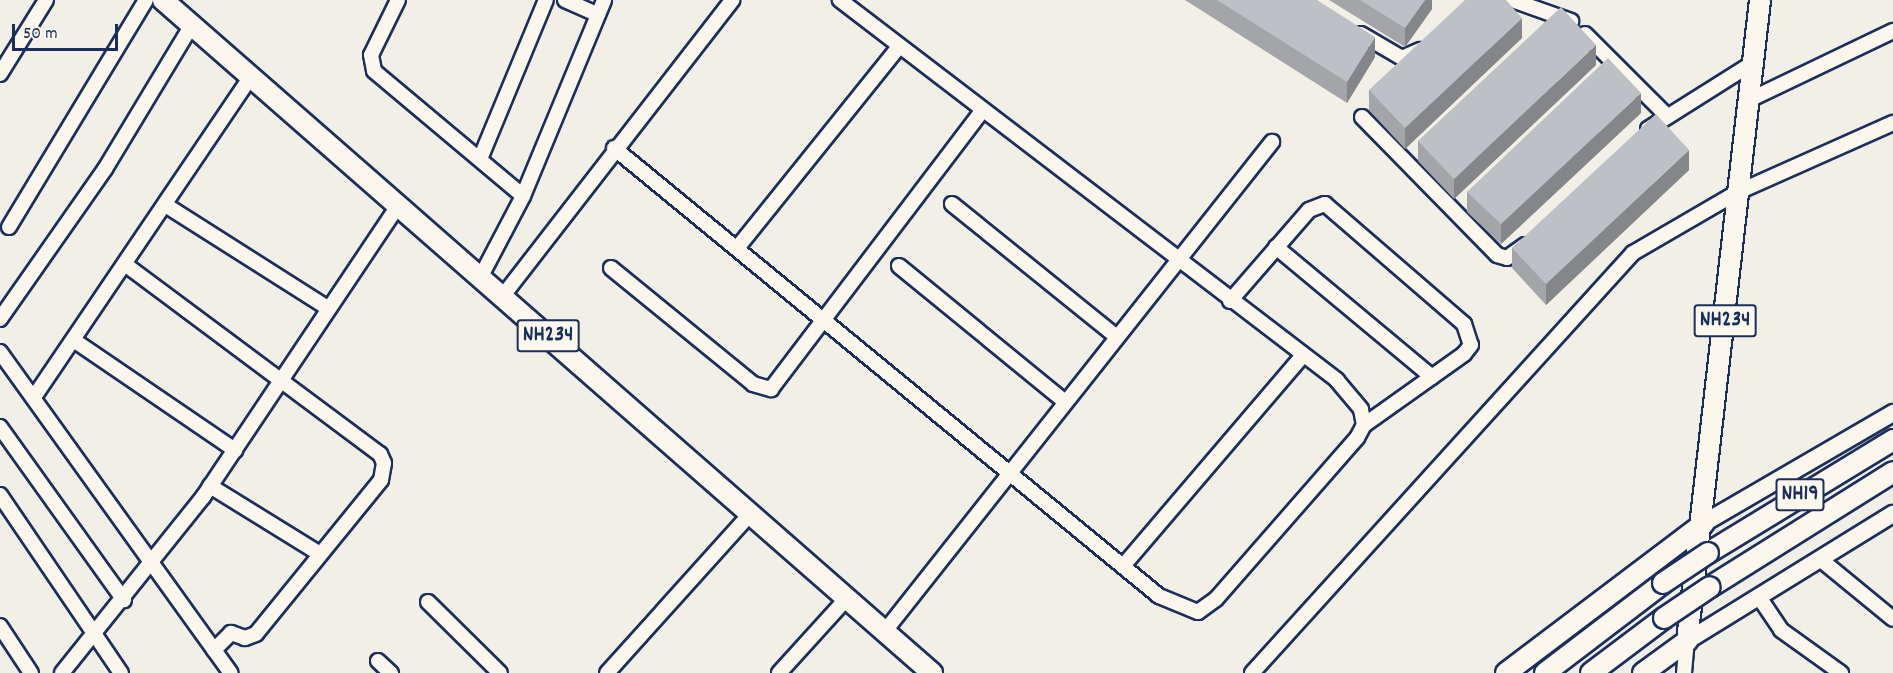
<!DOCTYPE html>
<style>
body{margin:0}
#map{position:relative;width:1893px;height:673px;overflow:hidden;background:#f2efe6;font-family:Dekko,sans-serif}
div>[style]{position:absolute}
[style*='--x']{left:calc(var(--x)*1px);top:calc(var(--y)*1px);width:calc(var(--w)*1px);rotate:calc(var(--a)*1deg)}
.roads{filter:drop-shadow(2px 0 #1b2f5e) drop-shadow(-2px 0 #1b2f5e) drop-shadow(0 2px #1b2f5e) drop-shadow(0 -2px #1b2f5e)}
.minor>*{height:14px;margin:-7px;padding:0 7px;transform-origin:7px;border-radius:7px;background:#fbf7ec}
.major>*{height:16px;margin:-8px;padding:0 8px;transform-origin:8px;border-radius:8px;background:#fbf7ec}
.highway>*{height:20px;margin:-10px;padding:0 10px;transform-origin:10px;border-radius:10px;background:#fbf7ec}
.bridges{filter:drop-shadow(2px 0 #1b2f5e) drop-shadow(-2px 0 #1b2f5e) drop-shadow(0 2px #1b2f5e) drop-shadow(0 -2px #1b2f5e)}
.highway-bridge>*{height:20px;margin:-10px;padding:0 10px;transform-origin:10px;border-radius:10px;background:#fbf7ec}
.wall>*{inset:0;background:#a3a5a9}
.shaded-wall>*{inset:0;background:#848689}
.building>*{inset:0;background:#bdc0c4}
span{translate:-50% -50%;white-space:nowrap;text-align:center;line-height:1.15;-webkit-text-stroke:6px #fbf7ec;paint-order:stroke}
.shield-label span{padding:2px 4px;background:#fbf7ec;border:2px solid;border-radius:4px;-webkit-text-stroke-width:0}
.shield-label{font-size:22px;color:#1b2f5e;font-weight:700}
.scale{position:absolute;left:12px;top:24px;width:106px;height:27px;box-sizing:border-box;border:3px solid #1b2f5e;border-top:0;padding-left:8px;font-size:18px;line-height:21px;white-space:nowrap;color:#1b2f5e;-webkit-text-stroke:4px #fbf7ec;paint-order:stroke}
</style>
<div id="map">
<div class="roads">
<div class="minor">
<div style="--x:398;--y:0;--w:61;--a:116.1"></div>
<div style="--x:371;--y:55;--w:16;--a:79"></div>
<div style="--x:374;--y:71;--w:194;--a:40"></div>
<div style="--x:565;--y:0;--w:36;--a:24"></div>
<div style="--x:1512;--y:0;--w:63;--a:19.6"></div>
<div style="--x:1361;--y:34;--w:48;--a:30.3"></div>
<div style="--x:1402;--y:58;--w:20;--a:-24"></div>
<div style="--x:1585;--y:34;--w:115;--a:45"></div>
<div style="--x:0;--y:74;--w:87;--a:-58.1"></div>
<div style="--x:1749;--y:100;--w:160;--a:-25.6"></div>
<div style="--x:1362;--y:117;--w:193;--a:45.6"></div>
<div style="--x:1497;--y:255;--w:10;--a:17"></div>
<div style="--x:1507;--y:258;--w:22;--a:-36"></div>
<div style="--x:1648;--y:129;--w:124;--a:-32.2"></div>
<div style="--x:614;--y:148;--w:705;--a:39.42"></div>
<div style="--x:1159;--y:596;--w:42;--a:22.3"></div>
<div style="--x:1198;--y:612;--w:22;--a:-36"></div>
<div style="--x:1216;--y:599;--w:214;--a:-48.8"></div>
<div style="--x:1357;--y:438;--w:15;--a:-62"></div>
<div style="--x:1364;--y:425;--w:16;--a:-101"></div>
<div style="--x:1361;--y:409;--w:38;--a:-130"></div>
<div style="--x:1337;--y:380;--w:626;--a:-142.6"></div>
<div style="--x:480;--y:159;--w:172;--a:-67.5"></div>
<div style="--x:952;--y:204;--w:212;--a:38.9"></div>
<div style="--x:167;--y:206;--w:191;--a:32.4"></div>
<div style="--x:9;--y:227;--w:265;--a:-58.9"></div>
<div style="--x:738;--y:247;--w:257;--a:-51.2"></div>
<div style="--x:1276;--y:247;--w:203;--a:39.8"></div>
<div style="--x:126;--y:265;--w:317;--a:36.7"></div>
<div style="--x:380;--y:454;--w:10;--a:66"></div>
<div style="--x:384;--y:463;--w:17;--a:100"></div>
<div style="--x:381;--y:480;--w:198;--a:129.1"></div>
<div style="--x:256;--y:634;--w:12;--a:160"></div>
<div style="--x:245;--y:638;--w:15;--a:-160"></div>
<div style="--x:231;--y:633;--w:24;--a:135"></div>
<div style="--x:899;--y:266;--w:213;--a:39.3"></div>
<div style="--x:611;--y:268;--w:183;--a:39.2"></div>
<div style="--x:753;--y:384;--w:19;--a:16"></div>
<div style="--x:771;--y:389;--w:348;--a:-52.8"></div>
<div style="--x:480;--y:278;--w:93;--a:-62.3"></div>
<div style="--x:523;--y:196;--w:212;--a:-67.5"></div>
<div style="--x:502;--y:297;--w:376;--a:-52.2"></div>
<div style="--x:1230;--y:301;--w:121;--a:-49"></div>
<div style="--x:1309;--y:210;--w:17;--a:-21"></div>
<div style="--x:1325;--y:204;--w:184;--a:40.8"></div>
<div style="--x:1464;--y:324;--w:22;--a:72"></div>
<div style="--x:1471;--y:345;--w:11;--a:128"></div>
<div style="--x:1464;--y:354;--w:123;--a:144.6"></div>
<div style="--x:0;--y:319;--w:183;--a:-55"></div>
<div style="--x:105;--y:169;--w:168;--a:-58.9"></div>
<div style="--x:75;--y:341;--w:194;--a:34.3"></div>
<div style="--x:0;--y:352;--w:395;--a:54.3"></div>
<div style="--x:34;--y:397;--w:387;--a:-55.9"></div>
<div style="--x:0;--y:427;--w:213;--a:54.4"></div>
<div style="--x:210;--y:486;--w:129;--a:31.7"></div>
<div style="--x:0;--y:495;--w:215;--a:55.8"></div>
<div style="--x:1820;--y:559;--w:94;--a:39.4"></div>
<div style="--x:1123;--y:566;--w:277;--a:-49.5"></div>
<div style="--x:1759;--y:597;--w:40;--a:56"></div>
<div style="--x:1781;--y:630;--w:74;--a:35.6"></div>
<div style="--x:428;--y:602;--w:101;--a:44.6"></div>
<div style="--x:0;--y:626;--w:56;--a:56.6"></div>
<div style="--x:885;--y:631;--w:624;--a:-51.64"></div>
<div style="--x:378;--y:661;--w:18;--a:43"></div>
<div style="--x:62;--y:673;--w:226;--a:-51.3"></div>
<div style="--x:203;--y:497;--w:350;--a:-56.2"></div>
<div style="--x:607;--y:673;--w:215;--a:-48"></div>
<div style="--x:779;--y:673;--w:101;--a:-47.8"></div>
<div style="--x:1252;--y:673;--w:567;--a:-47.79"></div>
<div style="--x:1633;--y:253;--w:121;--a:-30.2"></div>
<div style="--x:1738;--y:192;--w:170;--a:-24"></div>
<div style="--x:1684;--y:673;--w:32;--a:-85"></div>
</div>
<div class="major">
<div style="--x:1704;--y:523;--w:219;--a:-30.2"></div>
<div style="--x:1687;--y:641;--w:242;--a:-31.7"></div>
</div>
<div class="highway">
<div style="--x:163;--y:0;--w:1022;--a:41.19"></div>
<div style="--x:1708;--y:553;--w:217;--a:-31.4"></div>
<div style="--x:1710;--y:587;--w:216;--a:-32.1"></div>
<div style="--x:1506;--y:673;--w:248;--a:-37.1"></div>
<div style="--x:1545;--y:673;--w:148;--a:-37.3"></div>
<div style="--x:1591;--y:673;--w:91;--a:-37"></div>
<div style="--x:1643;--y:673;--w:54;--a:-36"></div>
<div style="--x:1687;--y:641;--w:645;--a:-83.5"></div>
</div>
</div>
<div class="bridges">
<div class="highway-bridge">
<div style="--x:1663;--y:583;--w:54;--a:-33.7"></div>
<div style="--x:1664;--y:618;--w:55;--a:-34"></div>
</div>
</div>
<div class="wall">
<div style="clip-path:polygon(1185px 0,1317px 0,1375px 57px,1347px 103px)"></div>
<div style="clip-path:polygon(1329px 0,1432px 0,1432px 9px,1405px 47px)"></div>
<div style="clip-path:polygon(1522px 38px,1405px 149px,1369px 110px,1369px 90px)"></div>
<div style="clip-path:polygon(1596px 65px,1454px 199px,1418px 161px,1418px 141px)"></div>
<div style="clip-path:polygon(1641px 113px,1501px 244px,1467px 212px,1467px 192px)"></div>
<div style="clip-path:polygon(1689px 170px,1546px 305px,1512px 268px,1512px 248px)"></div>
</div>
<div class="shaded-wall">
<div style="clip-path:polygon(1425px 0,1432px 0,1432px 9px,1405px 47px,1405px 28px)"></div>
<div style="clip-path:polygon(1522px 18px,1522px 38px,1405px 149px,1405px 128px)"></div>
<div style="clip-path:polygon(1375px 37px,1375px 57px,1347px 103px,1347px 82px)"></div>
<div style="clip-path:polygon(1596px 45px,1596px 65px,1454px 199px,1454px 179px)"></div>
<div style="clip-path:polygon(1641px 93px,1641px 113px,1501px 244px,1501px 224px)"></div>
<div style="clip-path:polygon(1689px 150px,1689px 170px,1546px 305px,1546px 284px)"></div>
</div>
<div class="building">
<div style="clip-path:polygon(1217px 0,1317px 0,1375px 37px,1347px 82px)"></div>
<div style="clip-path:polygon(1360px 0,1425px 0,1405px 28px)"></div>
<div style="clip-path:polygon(1465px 0,1506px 0,1522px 18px,1405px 128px,1369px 90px)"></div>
<div style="clip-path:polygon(1561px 7px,1596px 45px,1454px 179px,1418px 141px)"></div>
<div style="clip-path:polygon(1608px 58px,1641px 93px,1501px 224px,1467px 192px)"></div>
<div style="clip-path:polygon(1656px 114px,1689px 150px,1546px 284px,1512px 248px)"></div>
</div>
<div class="shield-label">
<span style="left:1725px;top:321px">NH234</span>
<span style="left:548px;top:336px">NH234</span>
<span style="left:1800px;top:495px">NH19</span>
</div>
<div class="scale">50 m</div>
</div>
